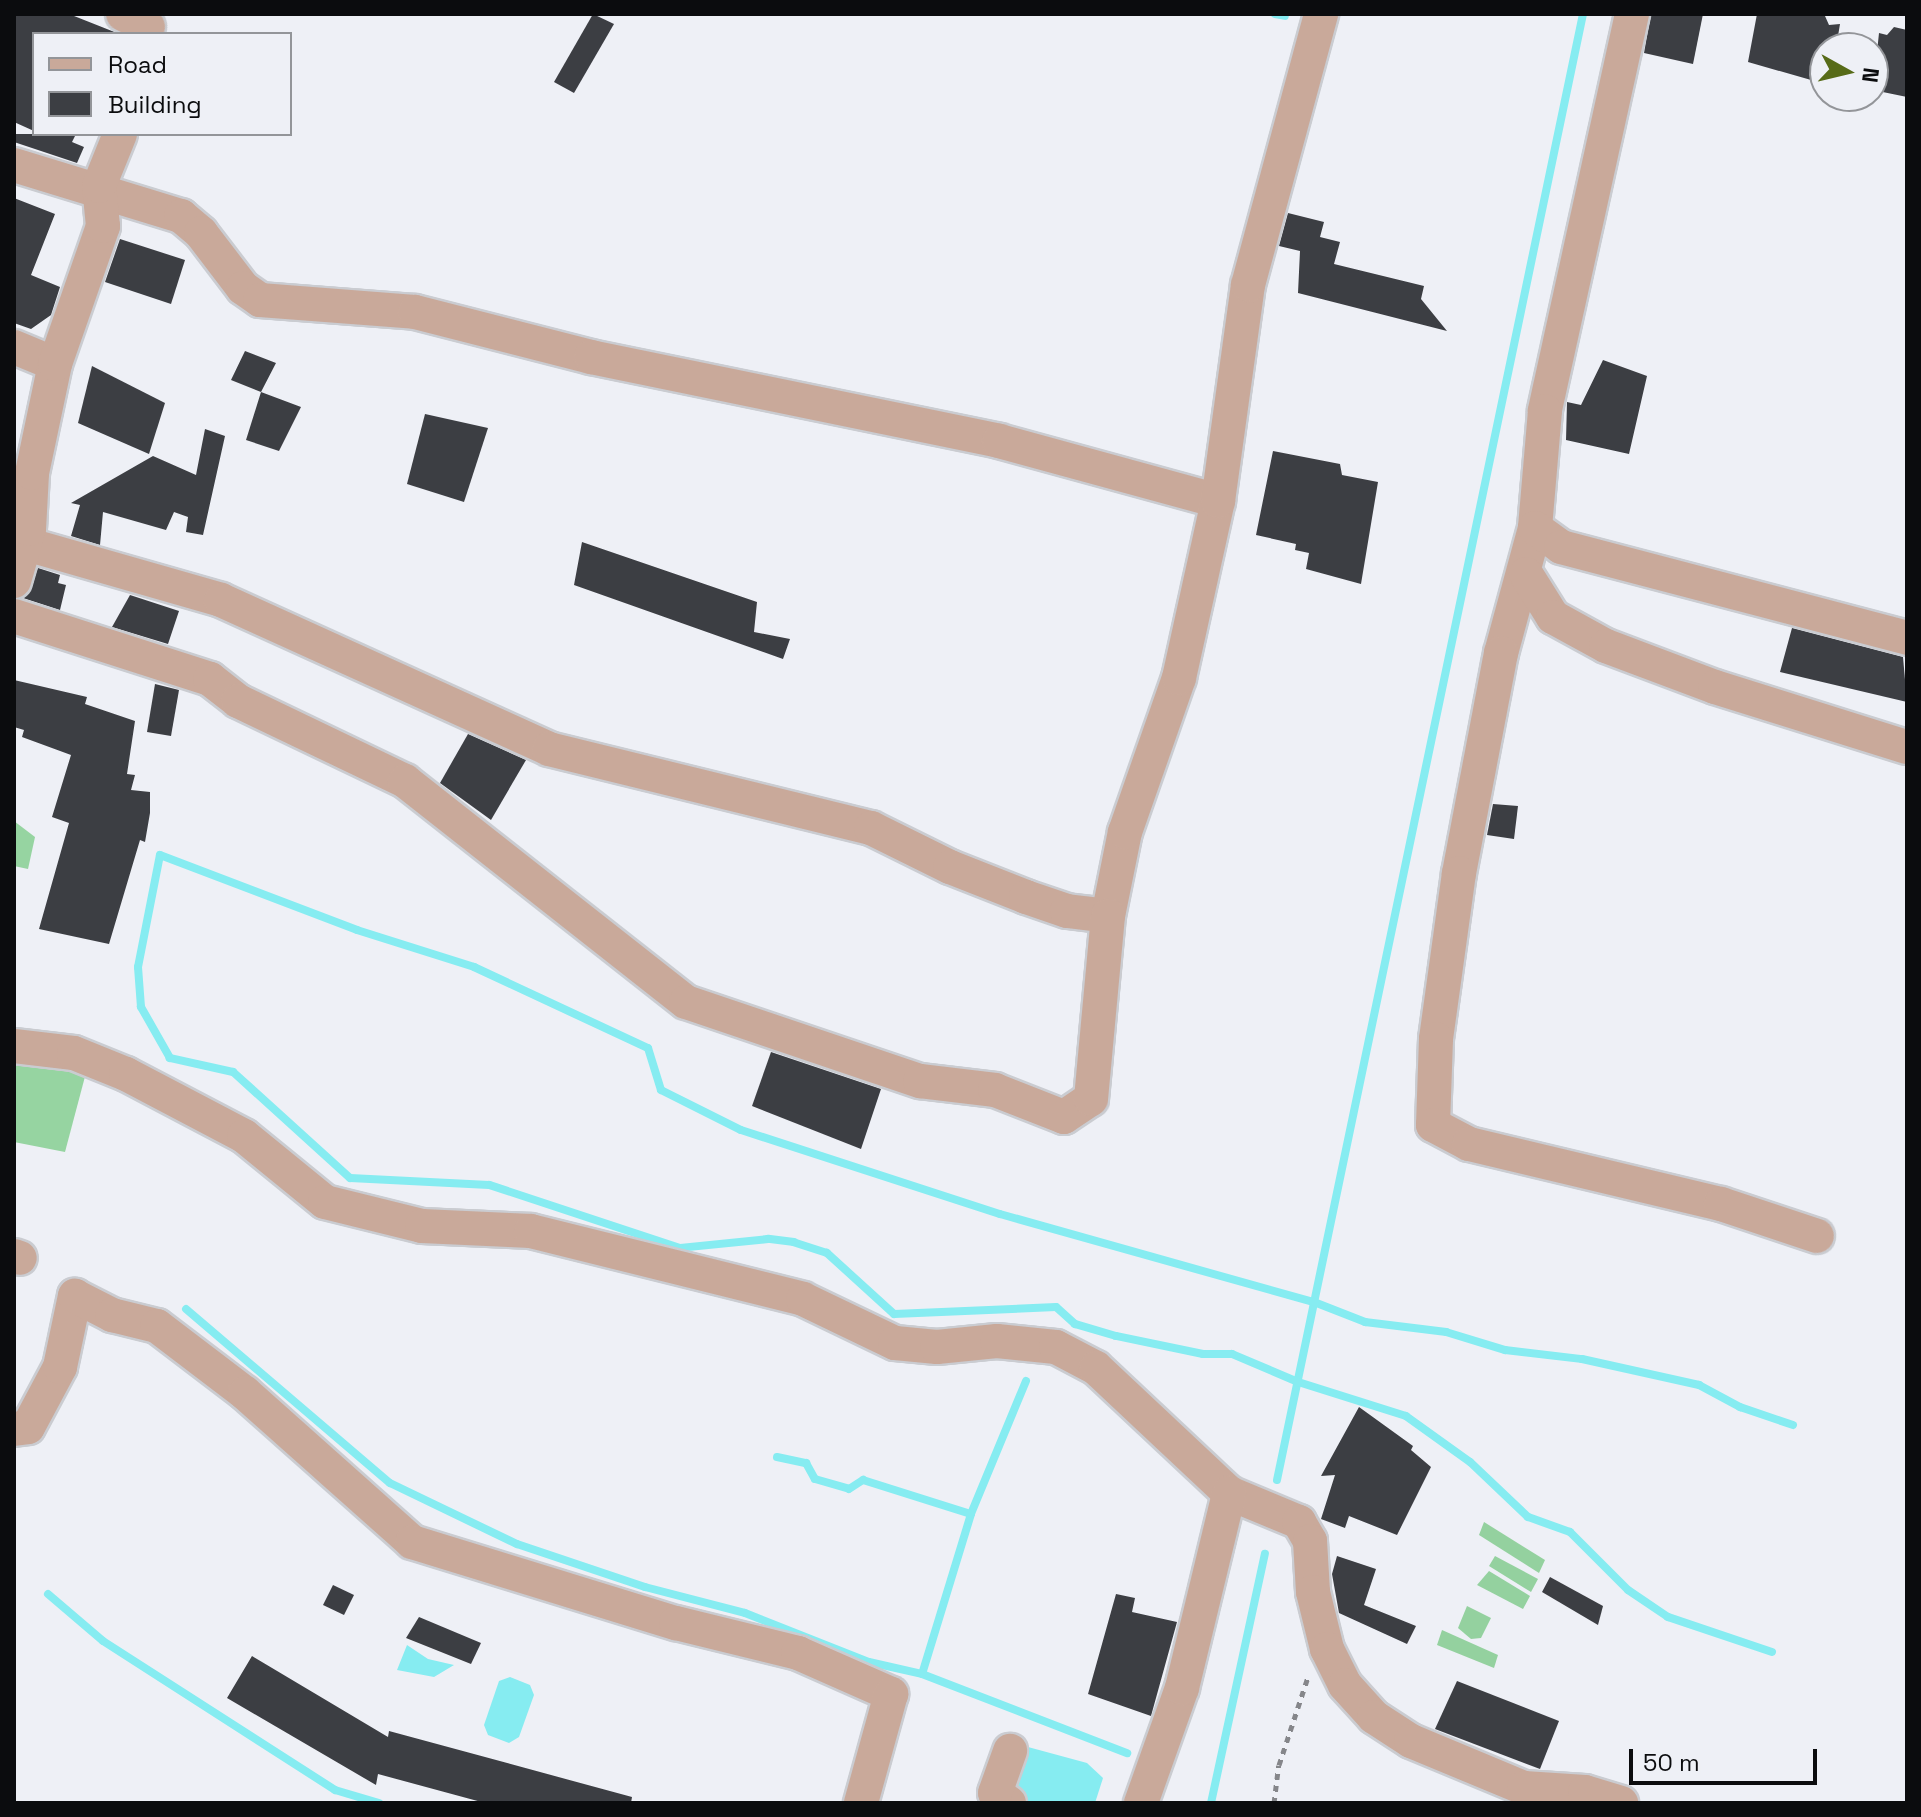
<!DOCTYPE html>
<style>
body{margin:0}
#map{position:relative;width:1921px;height:1817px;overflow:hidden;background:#eef0f6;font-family:"Space Grotesk",sans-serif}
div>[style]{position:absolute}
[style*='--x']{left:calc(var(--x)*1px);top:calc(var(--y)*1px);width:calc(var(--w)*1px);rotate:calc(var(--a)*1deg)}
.green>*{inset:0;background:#94d19f}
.forest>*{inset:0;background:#96d4a1}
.water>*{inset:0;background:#86ecf1}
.stream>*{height:8px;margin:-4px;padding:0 4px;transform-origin:4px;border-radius:4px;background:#86ecf1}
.building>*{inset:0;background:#3c3e43}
.path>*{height:5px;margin-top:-2.5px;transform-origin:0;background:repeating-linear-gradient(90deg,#85868a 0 6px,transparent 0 12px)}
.roads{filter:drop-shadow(2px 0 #caccd1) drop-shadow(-2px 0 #caccd1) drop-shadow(0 2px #caccd1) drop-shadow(0 -2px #caccd1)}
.minor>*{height:34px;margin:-17px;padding:0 17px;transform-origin:17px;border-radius:17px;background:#c9a99a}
span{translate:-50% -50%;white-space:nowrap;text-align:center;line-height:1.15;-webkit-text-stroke:8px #eef0f6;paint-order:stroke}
.frame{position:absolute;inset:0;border:16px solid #0b0c0e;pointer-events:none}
.legend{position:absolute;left:32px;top:32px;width:260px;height:104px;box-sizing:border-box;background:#eef0f6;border:2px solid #939599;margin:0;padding:10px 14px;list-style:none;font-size:24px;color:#0b0c0e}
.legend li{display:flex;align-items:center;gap:16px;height:40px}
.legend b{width:40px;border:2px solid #939599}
.north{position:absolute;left:1809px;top:32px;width:80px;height:80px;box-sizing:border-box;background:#eef0f6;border:2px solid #939599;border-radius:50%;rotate:98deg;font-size:22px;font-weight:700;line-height:32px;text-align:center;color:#0b0c0e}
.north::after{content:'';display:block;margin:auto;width:28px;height:36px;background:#576b18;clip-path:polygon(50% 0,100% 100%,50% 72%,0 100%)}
.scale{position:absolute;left:1629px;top:1749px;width:188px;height:36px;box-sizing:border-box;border:4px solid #0b0c0e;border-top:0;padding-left:10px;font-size:24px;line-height:28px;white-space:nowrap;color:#0b0c0e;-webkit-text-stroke:6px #eef0f6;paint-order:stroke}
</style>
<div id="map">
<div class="green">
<div style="clip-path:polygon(1484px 1522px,1545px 1560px,1539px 1573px,1479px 1535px)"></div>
<div style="clip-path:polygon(1495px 1556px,1538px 1579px,1531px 1592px,1489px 1566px)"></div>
<div style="clip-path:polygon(1489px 1571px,1530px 1596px,1523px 1609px,1477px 1585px)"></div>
<div style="clip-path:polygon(1467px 1606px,1491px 1618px,1481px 1638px,1471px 1639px,1458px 1628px)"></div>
<div style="clip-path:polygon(1442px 1630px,1498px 1655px,1494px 1668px,1437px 1645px)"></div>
</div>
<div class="forest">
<div style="clip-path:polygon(14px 821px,35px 837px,28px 869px,14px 866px)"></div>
<div style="clip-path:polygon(14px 1056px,87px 1069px,65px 1152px,14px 1142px)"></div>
</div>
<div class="water">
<div style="clip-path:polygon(407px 1645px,428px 1659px,454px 1665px,434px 1677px,397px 1670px)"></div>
<div style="clip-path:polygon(510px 1677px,530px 1685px,534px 1695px,519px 1737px,509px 1743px,488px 1735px,484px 1725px,499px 1681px)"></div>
<div style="clip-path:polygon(1028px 1747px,1087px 1763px,1103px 1778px,1095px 1803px,1018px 1803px,1007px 1785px)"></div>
</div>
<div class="stream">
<div style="--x:1275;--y:14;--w:10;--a:11"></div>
<div style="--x:186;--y:1309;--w:268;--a:40.5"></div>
<div style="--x:390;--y:1483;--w:141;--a:25.7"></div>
<div style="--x:517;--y:1544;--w:135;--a:18.6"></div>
<div style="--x:645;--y:1587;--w:103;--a:14.6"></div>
<div style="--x:745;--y:1613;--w:133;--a:21.6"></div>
<div style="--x:869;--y:1662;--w:54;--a:12.8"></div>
<div style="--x:1026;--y:1381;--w:144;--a:112.5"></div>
<div style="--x:971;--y:1514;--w:167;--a:107"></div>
<div style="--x:922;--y:1674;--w:220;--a:21.1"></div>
<div style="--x:777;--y:1457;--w:30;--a:12"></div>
<div style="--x:806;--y:1463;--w:18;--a:61"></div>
<div style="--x:815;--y:1479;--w:35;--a:16"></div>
<div style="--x:849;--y:1489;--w:17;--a:-33"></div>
<div style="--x:863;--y:1480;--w:113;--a:17.5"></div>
<div style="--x:1277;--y:1480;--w:1498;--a:-78.21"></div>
<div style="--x:48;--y:1594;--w:72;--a:40.5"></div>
<div style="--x:103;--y:1641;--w:276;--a:32.7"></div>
<div style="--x:335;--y:1790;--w:46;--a:16.5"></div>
<div style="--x:1772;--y:1652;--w:110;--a:-161.4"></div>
<div style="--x:1668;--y:1617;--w:48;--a:-146"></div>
<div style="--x:1628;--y:1590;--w:82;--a:-135"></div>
<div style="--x:1570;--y:1532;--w:45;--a:-160.3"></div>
<div style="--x:1528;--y:1517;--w:80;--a:-136.5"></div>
<div style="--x:1470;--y:1462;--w:79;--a:-144.3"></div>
<div style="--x:1406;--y:1416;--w:113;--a:-162.5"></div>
<div style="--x:1298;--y:1382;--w:72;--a:-157"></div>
<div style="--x:1232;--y:1354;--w:29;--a:180"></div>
<div style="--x:1203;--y:1354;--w:89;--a:-168.3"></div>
<div style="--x:1116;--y:1336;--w:43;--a:-163.7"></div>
<div style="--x:1075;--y:1324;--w:25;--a:-138"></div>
<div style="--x:1056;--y:1307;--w:162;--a:177.5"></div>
<div style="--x:894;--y:1314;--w:91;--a:-137.7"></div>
<div style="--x:827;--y:1253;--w:35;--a:-162"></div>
<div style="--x:794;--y:1242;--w:26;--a:-173"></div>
<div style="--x:768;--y:1239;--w:88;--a:174.2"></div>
<div style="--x:680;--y:1248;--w:201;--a:-161.7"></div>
<div style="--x:489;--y:1185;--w:139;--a:-177.1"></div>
<div style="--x:350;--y:1178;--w:158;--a:-137.8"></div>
<div style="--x:233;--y:1072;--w:65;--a:-167.5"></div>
<div style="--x:170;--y:1058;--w:59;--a:-119.6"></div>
<div style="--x:141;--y:1007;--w:40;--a:-94.3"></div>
<div style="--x:138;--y:967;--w:114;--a:-78.9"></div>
<div style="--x:160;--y:855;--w:211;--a:20.8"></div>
<div style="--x:357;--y:930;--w:123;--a:17.5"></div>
<div style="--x:474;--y:967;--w:192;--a:25"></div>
<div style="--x:648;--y:1048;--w:44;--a:72.8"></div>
<div style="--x:661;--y:1090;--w:89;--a:26.6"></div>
<div style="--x:741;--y:1130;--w:272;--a:18"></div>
<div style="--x:1000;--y:1214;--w:326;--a:15.7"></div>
<div style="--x:1314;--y:1302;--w:55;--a:21.4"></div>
<div style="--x:1365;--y:1322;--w:82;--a:7"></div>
<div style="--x:1446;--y:1332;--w:62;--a:17"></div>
<div style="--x:1505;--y:1350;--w:78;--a:6.7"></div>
<div style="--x:1582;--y:1359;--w:120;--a:12.5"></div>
<div style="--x:1699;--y:1385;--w:47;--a:28.2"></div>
<div style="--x:1740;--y:1407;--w:56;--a:18.8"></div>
<div style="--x:1211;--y:1803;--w:255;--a:-77.8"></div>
</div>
<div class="building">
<div style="clip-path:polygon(14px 14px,69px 14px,117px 33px,34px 34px,34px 131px,14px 122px)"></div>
<div style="clip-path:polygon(593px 14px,614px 24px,574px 93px,554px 82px)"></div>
<div style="clip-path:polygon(1651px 14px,1703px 14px,1693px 64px,1644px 53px)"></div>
<div style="clip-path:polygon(1757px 14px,1814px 14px,1825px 16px,1829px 25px,1840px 24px,1836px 48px,1825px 48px,1825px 84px,1748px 62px)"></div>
<div style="clip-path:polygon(1894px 27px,1907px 30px,1907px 97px,1873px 90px,1879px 33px,1887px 35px)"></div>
<div style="clip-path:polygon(14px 134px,76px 134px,72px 142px,84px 147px,77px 163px,14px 142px)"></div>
<div style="clip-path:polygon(14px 198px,55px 214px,31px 275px,60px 287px,51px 315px,31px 329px,14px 323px)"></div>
<div style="clip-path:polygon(1288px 213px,1324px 222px,1320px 237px,1340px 242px,1334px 264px,1424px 286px,1421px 299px,1447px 331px,1298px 293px,1300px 251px,1279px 246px)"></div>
<div style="clip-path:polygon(120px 239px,185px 260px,171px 304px,105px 282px)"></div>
<div style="clip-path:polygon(245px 351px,276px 363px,261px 392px,301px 407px,279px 451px,246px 440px,261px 392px,231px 380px)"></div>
<div style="clip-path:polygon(1603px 360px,1647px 376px,1629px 454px,1566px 440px,1567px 402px,1581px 405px)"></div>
<div style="clip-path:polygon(92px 366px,165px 403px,149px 454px,78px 423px)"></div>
<div style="clip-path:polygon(425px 414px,488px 428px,464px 502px,407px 484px)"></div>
<div style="clip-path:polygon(205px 429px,225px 436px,203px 535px,186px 532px,188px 517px,174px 512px,166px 530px,103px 512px,100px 545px,71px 536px,80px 505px,71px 503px,153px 456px,196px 475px)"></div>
<div style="clip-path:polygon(1273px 451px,1340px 464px,1342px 475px,1378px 482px,1361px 584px,1306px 569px,1309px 553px,1295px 550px,1296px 544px,1256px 535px)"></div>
<div style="clip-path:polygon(582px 542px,757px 602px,754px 632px,790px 639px,783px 659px,574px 585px)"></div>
<div style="clip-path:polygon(38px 568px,60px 575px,58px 583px,66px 585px,60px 610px,23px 598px)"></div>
<div style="clip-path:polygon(130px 595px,179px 611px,168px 644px,112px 627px)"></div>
<div style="clip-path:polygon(1792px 628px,1903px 657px,1907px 702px,1780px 672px)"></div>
<div style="clip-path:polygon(14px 680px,87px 697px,85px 704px,135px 721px,127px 774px,135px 775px,131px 790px,150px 792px,150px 813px,145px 842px,140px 840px,109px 944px,39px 929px,69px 823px,52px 817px,71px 755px,22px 737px,24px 730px,14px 727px)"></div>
<div style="clip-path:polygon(155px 684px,179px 690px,171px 736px,147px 732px)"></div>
<div style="clip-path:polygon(468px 734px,526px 760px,491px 820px,440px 783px)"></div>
<div style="clip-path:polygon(1493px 804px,1518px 806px,1514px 839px,1487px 835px)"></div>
<div style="clip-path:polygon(771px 1052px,881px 1089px,861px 1149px,752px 1106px)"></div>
<div style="clip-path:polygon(1359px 1407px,1413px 1446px,1411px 1450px,1431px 1467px,1397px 1535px,1349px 1516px,1345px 1528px,1321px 1519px,1335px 1475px,1321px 1476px)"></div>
<div style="clip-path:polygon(1337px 1556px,1376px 1569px,1364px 1605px,1416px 1626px,1407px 1644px,1339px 1613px,1332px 1574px)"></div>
<div style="clip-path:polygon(1550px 1577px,1603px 1606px,1598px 1625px,1542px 1592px)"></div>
<div style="clip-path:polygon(333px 1585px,354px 1595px,344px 1615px,323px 1605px)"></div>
<div style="clip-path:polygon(1116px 1594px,1135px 1598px,1132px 1612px,1177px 1622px,1151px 1716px,1088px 1694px)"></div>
<div style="clip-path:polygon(419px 1617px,481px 1643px,471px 1664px,406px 1638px)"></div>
<div style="clip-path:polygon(252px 1656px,388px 1737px,389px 1731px,632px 1797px,631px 1803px,485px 1803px,378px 1774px,376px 1785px,227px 1698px)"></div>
<div style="clip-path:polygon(1457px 1681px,1559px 1721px,1540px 1769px,1435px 1729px)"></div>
</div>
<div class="path">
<div style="--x:1274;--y:1803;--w:38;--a:-83"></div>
<div style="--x:1279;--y:1765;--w:93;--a:-71.8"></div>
</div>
<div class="roads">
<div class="minor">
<div style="--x:123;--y:14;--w:28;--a:27"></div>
<div style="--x:1632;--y:14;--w:406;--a:102.4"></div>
<div style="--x:1545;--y:411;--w:117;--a:94.9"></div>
<div style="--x:1535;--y:528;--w:130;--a:105.2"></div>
<div style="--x:1501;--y:653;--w:224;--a:100.8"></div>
<div style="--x:1459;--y:873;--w:168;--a:97.9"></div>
<div style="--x:1436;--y:1039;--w:86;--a:92"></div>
<div style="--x:1433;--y:1125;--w:41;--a:27.8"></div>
<div style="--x:1469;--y:1144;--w:259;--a:13.4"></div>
<div style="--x:1721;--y:1204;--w:101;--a:18.4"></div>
<div style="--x:14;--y:165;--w:175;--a:17"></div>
<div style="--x:181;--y:216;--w:26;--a:40"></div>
<div style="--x:201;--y:233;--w:69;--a:52.6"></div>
<div style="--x:243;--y:288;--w:21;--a:35"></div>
<div style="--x:260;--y:300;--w:155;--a:4.4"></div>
<div style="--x:415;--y:312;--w:182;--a:14.3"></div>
<div style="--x:591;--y:357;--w:417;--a:11.6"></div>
<div style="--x:999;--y:441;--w:227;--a:15.3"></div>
<div style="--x:14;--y:347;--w:44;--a:22.5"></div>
<div style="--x:1535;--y:528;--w:32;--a:36"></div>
<div style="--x:1561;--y:547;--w:358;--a:14.7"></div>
<div style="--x:26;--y:544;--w:203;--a:16"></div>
<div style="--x:221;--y:600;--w:360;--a:24.4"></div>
<div style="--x:549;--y:749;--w:332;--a:13.8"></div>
<div style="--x:871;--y:828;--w:88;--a:26.3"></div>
<div style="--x:950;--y:867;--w:82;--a:21.5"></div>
<div style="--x:1026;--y:897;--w:43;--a:18.9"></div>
<div style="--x:1067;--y:911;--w:41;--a:7"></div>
<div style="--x:1108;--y:916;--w:86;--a:-78.6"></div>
<div style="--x:1125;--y:832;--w:163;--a:-70.7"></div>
<div style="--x:1179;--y:678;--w:181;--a:-77.6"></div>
<div style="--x:1218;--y:501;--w:218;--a:-82.1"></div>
<div style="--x:1248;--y:285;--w:281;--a:-74.9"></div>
<div style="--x:1526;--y:574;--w:51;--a:57.9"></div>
<div style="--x:1553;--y:617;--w:60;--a:28.7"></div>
<div style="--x:1606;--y:646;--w:116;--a:20.6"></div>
<div style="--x:1715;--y:687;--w:201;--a:17.4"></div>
<div style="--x:14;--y:581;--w:54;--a:-73.9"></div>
<div style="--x:29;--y:529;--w:56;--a:-86.9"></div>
<div style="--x:32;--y:473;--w:111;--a:-78.1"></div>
<div style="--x:55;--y:364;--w:146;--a:-70.8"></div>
<div style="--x:103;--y:226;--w:40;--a:-95.7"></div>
<div style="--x:99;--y:186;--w:56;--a:-68"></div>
<div style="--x:14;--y:616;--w:206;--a:17.8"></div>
<div style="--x:210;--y:679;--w:36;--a:38"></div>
<div style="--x:238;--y:701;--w:185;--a:25.6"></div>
<div style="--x:405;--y:781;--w:357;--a:38.2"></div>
<div style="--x:686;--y:1002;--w:247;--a:18.7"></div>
<div style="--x:920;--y:1081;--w:76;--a:6.8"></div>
<div style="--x:995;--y:1090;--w:74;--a:21.4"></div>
<div style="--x:1064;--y:1117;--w:32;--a:-34"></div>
<div style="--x:1091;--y:1099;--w:184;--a:-84.7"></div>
<div style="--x:14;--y:1046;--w:60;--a:6.7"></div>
<div style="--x:74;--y:1053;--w:56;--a:22"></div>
<div style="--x:126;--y:1074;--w:133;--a:27.7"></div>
<div style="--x:244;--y:1136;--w:104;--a:39.2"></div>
<div style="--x:325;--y:1202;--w:100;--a:13.9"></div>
<div style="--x:422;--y:1226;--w:109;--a:2.6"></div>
<div style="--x:531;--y:1231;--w:280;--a:14"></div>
<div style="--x:803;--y:1299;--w:102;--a:25.6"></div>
<div style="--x:895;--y:1343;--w:42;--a:5.4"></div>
<div style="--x:937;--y:1347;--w:60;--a:-5.7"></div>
<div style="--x:997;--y:1341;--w:59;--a:5.8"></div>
<div style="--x:1056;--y:1347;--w:45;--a:27.7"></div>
<div style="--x:1096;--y:1368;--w:183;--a:43.2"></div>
<div style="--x:1229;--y:1493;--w:76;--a:22.5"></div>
<div style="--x:1299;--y:1522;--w:22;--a:60"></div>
<div style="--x:1310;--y:1541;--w:51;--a:86.6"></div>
<div style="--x:1313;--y:1592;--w:59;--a:76.2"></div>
<div style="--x:1327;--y:1649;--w:40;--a:63.4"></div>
<div style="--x:1345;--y:1685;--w:43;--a:47.8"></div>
<div style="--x:1374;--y:1717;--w:44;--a:33"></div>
<div style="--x:1411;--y:1741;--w:122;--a:22.6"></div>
<div style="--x:1524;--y:1788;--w:61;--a:3.8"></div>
<div style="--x:1585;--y:1792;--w:38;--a:17"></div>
<div style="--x:14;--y:1256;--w:6;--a:18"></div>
<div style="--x:14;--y:1429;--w:14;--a:-8"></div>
<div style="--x:28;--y:1427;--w:68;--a:-61.9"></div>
<div style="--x:60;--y:1367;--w:73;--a:-78.1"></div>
<div style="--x:75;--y:1296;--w:42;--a:27.2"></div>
<div style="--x:112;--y:1315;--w:46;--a:13.7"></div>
<div style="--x:157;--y:1326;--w:111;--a:37.3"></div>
<div style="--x:245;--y:1393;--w:224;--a:41.7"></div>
<div style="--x:412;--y:1542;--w:276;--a:17.1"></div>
<div style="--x:676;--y:1623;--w:126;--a:13.8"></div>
<div style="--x:798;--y:1653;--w:102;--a:23.8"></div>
<div style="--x:891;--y:1694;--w:113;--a:105.4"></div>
<div style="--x:1009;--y:1803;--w:17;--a:-144"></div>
<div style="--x:995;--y:1793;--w:45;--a:-70.3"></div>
<div style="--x:1141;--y:1803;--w:122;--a:-70.4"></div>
<div style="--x:1182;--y:1688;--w:201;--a:-76.4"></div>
</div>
</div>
<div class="frame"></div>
<ul class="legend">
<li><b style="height:10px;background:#c9a99a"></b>Road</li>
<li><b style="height:22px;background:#3c3e43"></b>Building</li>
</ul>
<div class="north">N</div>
<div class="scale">50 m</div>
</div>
